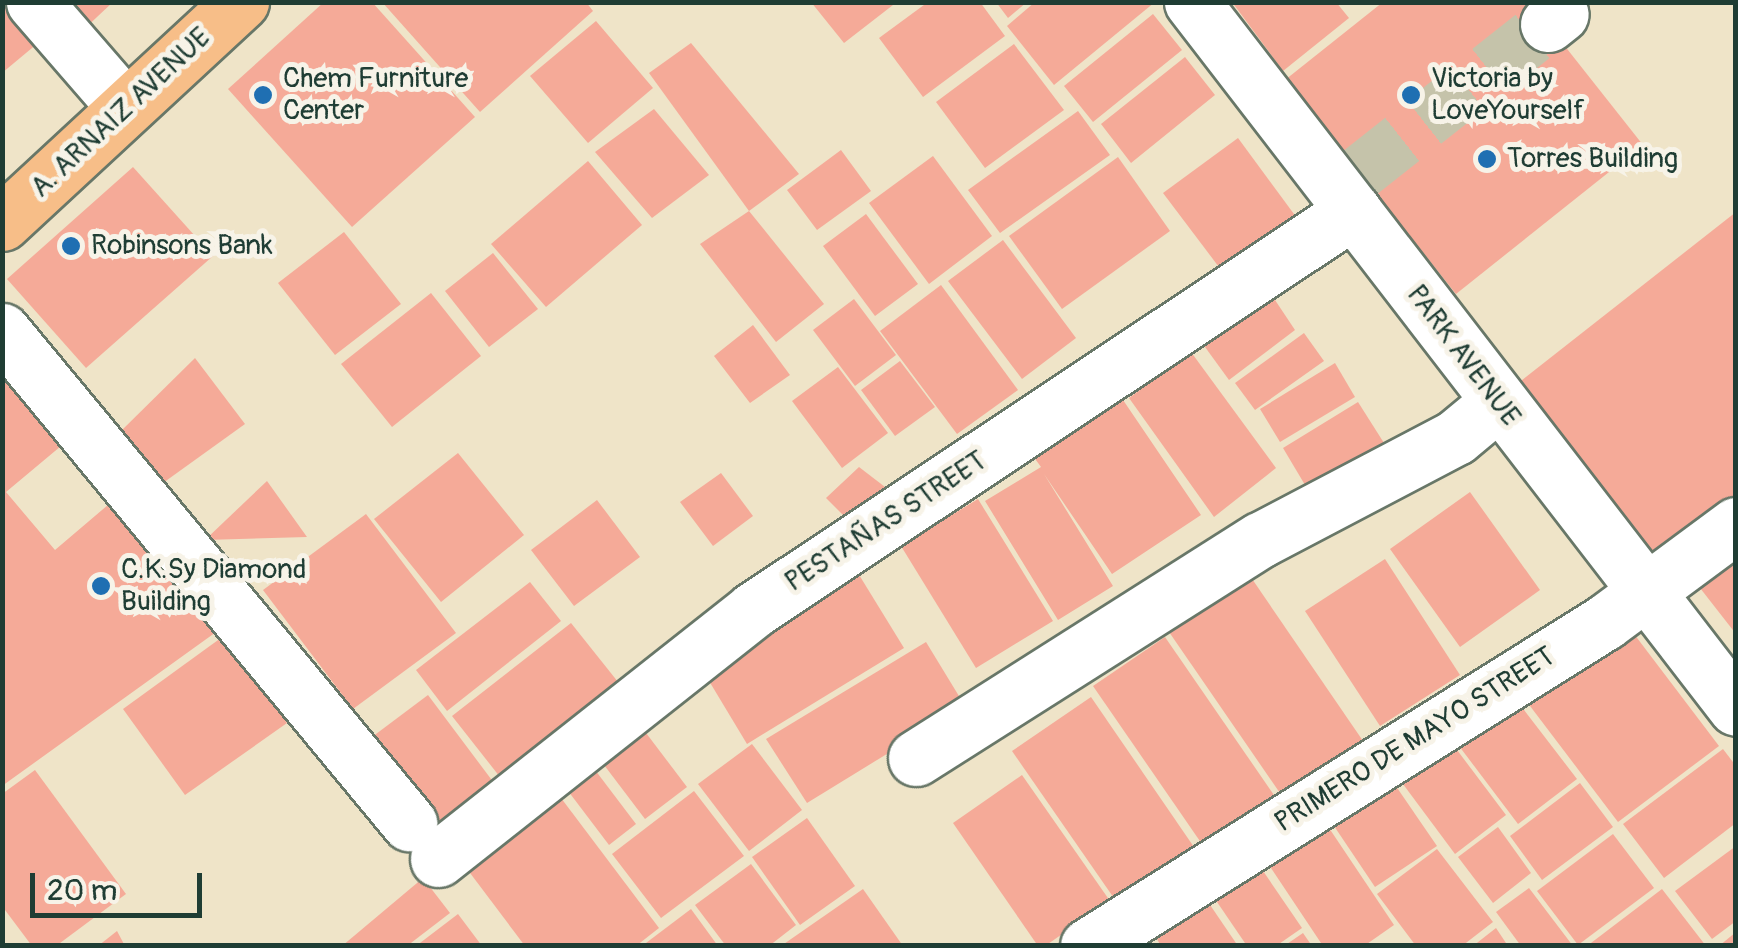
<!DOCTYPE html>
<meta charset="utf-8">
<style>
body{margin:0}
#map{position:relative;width:1738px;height:948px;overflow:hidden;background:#efe4c8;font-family:Pangolin,sans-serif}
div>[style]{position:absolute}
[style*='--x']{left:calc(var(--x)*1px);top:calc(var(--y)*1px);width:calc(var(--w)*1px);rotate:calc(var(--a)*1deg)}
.building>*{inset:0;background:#f5aa98}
.minor-tunnel>*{height:55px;margin-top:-27.5px;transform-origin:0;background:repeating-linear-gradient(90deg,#c5c3aa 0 55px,transparent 0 83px)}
.roads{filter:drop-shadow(2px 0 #687768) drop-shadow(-2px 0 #687768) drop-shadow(0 2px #687768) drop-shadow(0 -2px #687768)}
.minor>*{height:55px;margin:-27.5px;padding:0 27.5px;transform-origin:27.5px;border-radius:27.5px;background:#fff}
.major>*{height:55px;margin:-27.5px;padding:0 27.5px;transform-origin:27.5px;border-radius:27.5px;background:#f7be88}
.dots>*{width:28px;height:28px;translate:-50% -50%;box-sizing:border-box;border:5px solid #f7f3e8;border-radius:50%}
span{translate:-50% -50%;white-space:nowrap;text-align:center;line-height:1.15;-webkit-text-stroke:10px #f7f3e8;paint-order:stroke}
.poi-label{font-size:28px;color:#1f3d34}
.left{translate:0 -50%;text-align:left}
.street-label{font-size:28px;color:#1f3d34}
.frame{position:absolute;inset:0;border:5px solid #1f3d34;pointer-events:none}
.scale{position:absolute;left:30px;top:873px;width:172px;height:45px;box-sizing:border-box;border:5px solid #1f3d34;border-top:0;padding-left:12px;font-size:30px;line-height:35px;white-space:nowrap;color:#1f3d34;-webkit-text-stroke:8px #f7f3e8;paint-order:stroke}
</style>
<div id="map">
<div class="building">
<div style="clip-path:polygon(2px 2px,13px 2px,44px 38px,2px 73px)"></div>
<div style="clip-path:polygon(55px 2px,113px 2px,81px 32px)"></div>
<div style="clip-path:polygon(324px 2px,372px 2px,475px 117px,352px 227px,228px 89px)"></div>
<div style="clip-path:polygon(382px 2px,586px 2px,593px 11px,480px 112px)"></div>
<div style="clip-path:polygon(811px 2px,891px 2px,893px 5px,844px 43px)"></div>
<div style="clip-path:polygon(928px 2px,980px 2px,1005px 36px,923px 97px,879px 38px)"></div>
<div style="clip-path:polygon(996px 2px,1027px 2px,1008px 18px)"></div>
<div style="clip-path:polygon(1035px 2px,1155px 2px,1054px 85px,1007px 26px)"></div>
<div style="clip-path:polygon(1232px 2px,1336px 2px,1349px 18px,1283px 71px)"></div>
<div style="clip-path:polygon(1383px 2px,1530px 2px,1643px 145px,1456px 294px,1285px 80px)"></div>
<div style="clip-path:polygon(1153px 14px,1182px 50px,1093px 122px,1064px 86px)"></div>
<div style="clip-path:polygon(596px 21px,653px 88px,588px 143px,530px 76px)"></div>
<div style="clip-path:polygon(691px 43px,799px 174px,749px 211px,649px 73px)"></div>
<div style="clip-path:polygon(1014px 44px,1064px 110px,985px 168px,936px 102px)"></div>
<div style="clip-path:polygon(1185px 57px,1215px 95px,1131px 163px,1101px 124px)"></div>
<div style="clip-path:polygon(654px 109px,709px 175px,652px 218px,595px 152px)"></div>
<div style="clip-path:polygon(1078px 111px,1110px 155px,1000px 233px,968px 190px)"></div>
<div style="clip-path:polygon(1238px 138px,1305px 229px,1231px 283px,1163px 193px)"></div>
<div style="clip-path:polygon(841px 150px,871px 191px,817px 230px,787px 190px)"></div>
<div style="clip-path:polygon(933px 156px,992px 236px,929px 284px,869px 203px)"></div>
<div style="clip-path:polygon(1118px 157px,1170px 231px,1062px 309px,1009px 236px)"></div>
<div style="clip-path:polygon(588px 161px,642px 225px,546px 307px,491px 244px)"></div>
<div style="clip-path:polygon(133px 167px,213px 256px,86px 368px,7px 279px)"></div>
<div style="clip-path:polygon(749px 211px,824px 304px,776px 342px,700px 244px)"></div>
<div style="clip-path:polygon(1736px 212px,1736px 500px,1658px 561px,1517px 384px)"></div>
<div style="clip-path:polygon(866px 214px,918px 284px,875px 316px,823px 246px)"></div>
<div style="clip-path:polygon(344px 232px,401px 304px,335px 355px,278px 283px)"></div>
<div style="clip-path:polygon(1003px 240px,1076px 338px,1022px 379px,948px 281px)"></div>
<div style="clip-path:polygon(493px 253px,538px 309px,489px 347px,445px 291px)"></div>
<div style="clip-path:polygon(941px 285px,1018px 390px,957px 434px,880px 331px)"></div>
<div style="clip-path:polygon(1265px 285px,1295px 330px,1229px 380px,1197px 336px)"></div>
<div style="clip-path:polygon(431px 293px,481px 356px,392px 427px,341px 364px)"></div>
<div style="clip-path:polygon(854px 299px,896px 355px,855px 386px,813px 330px)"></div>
<div style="clip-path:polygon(753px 325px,790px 375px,750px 403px,714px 356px)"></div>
<div style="clip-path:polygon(1304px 333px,1324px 361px,1255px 410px,1235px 383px)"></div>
<div style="clip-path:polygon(1191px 352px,1276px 468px,1214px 517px,1129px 398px)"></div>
<div style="clip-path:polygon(195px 358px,245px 424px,156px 488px,120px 432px)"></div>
<div style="clip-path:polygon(900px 361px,935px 407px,895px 436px,861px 390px)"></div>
<div style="clip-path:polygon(2px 363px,67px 441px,6px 492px,55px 550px,122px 493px,230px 622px,2px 786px)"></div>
<div style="clip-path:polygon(1335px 363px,1355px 397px,1280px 442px,1260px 409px)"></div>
<div style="clip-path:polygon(838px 367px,888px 433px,842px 468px,792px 401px)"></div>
<div style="clip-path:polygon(1121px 397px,1201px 515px,1112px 574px,1044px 474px,1113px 586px,1058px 620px,985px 501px,1041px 467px,1033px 456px)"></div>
<div style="clip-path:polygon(1358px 402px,1384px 443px,1308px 490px,1283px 448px)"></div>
<div style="clip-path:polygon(458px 453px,524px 535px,441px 602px,374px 519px)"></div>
<div style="clip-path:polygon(859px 467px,902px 500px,861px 533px,826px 498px)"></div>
<div style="clip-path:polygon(721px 473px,753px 516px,713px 546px,680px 502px)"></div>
<div style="clip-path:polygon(267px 481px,307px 537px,205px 540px)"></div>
<div style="clip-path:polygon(1470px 492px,1540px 590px,1460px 647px,1390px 549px)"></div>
<div style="clip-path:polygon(978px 499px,1053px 621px,976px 668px,901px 546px)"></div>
<div style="clip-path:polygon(597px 500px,640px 557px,574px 606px,531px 550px)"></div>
<div style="clip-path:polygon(366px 514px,456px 633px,353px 709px,263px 590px)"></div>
<div style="clip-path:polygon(1736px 547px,1736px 634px,1693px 579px)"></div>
<div style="clip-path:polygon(1385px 559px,1460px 675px,1380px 726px,1305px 611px)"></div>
<div style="clip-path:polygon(853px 565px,904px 648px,747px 744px,697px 661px)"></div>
<div style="clip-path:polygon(1248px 573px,1374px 757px,1293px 812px,1167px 629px)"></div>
<div style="clip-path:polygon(530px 582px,561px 621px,447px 711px,416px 670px)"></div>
<div style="clip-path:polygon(571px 623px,630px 697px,511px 791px,452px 716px)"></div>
<div style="clip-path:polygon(1628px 626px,1719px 746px,1618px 822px,1527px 702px)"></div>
<div style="clip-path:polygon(225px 635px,287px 723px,185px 795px,123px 709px)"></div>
<div style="clip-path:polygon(1165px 637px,1276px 798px,1204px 847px,1093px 686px)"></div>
<div style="clip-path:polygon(926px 642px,965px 706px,807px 803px,766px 739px)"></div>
<div style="clip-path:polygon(1511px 693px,1577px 779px,1518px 824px,1453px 738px)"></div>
<div style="clip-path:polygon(428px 695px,497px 787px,433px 835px,364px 743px)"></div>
<div style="clip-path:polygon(1091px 697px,1196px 850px,1118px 904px,1012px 751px)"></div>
<div style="clip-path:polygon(640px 725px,687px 787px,645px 819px,598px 757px)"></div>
<div style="clip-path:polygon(1448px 738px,1506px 815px,1455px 854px,1397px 776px)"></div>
<div style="clip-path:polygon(752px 744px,802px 810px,749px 851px,698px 784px)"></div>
<div style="clip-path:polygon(1723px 749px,1736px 766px,1736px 823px,1664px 878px,1623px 824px)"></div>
<div style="clip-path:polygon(586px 758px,636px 824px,609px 845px,559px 779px)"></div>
<div style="clip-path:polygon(35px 770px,126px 894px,56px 946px,32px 946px,2px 906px,2px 794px)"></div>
<div style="clip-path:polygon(1022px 775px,1110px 901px,1045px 946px,1038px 946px,953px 823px)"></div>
<div style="clip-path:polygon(1391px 779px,1437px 846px,1375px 887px,1330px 820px)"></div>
<div style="clip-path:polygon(1580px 783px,1613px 827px,1542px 880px,1510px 836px)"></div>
<div style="clip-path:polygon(552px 786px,659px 928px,636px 946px,525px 946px,458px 857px)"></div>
<div style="clip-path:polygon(694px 791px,744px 856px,661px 918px,612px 854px)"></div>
<div style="clip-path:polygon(807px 818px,855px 886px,800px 925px,752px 857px)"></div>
<div style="clip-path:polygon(1325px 822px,1394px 925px,1364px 946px,1323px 946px,1267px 862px)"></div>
<div style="clip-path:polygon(1498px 827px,1531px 873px,1493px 903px,1458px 857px)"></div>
<div style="clip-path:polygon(1613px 834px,1654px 888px,1578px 945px,1537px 891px)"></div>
<div style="clip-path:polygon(1736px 846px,1736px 921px,1712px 939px,1675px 891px)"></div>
<div style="clip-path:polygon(1437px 849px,1493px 922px,1462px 946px,1416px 946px,1377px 894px)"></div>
<div style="clip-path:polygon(751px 864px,796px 925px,769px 946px,726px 946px,695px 905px)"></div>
<div style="clip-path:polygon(1261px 868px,1302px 928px,1276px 946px,1247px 946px,1215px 899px)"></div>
<div style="clip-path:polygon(423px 878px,450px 913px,407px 946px,342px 946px)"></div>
<div style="clip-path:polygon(1529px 888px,1573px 946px,1521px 946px,1496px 912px)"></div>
<div style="clip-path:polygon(863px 889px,903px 946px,781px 946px)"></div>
<div style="clip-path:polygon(1662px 889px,1706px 946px,1587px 946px)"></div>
<div style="clip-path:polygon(1206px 899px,1238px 946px,1161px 946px,1154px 934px)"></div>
<div style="clip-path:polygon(691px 909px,718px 946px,642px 946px)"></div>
<div style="clip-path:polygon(458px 914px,482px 946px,416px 946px)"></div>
<div style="clip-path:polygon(1496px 928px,1508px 946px,1473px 946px)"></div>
<div style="clip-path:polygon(117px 931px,125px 946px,98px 946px)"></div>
<div style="clip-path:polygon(1736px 932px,1736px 946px,1719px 946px)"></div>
<div style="clip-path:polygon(1303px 933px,1312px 946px,1284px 946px)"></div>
</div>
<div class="minor-tunnel">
<div style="--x:1359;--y:173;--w:241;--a:-38.3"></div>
</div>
<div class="roads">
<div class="minor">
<div style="--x:34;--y:2;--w:139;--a:49.1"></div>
<div style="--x:1192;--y:2;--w:891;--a:52.38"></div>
<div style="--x:1548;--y:24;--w:16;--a:-38"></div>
<div style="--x:2;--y:331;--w:639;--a:50.4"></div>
<div style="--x:916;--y:758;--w:407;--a:-32.4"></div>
<div style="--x:1260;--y:540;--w:221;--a:-27.7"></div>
<div style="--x:1456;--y:437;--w:53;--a:-39.7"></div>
<div style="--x:438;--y:859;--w:402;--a:-38.3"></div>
<div style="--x:753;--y:610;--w:721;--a:-33.62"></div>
<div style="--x:1088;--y:946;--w:610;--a:-32.08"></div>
<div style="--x:1605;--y:622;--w:163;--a:-36.5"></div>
</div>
<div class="major">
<div style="--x:2;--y:223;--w:326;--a:-42.8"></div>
</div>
</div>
<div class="dots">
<div style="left:263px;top:95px;background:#1f6fb2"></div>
<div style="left:1411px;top:95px;background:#1f6fb2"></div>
<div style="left:1487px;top:159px;background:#1f6fb2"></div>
<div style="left:71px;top:246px;background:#1f6fb2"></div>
<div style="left:101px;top:586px;background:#1f6fb2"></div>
</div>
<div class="poi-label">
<span class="left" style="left:283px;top:95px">Chem Furniture<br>Center</span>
<span class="left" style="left:1431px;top:95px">Victoria by<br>LoveYourself</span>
<span class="left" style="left:1507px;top:159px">Torres Building</span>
<span class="left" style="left:91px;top:246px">Robinsons Bank</span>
<span class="left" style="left:121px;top:586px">C.K.Sy Diamond<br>Building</span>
</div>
<div class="street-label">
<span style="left:121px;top:113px;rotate:-43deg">A. ARNAIZ AVENUE</span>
<span style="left:1463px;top:356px;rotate:53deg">PARK AVENUE</span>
<span style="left:886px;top:522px;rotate:-33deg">PESTAÑAS STREET</span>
<span style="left:1415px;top:740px;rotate:-32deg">PRIMERO DE MAYO STREET</span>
</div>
<div class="frame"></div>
<div class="scale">20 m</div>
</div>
